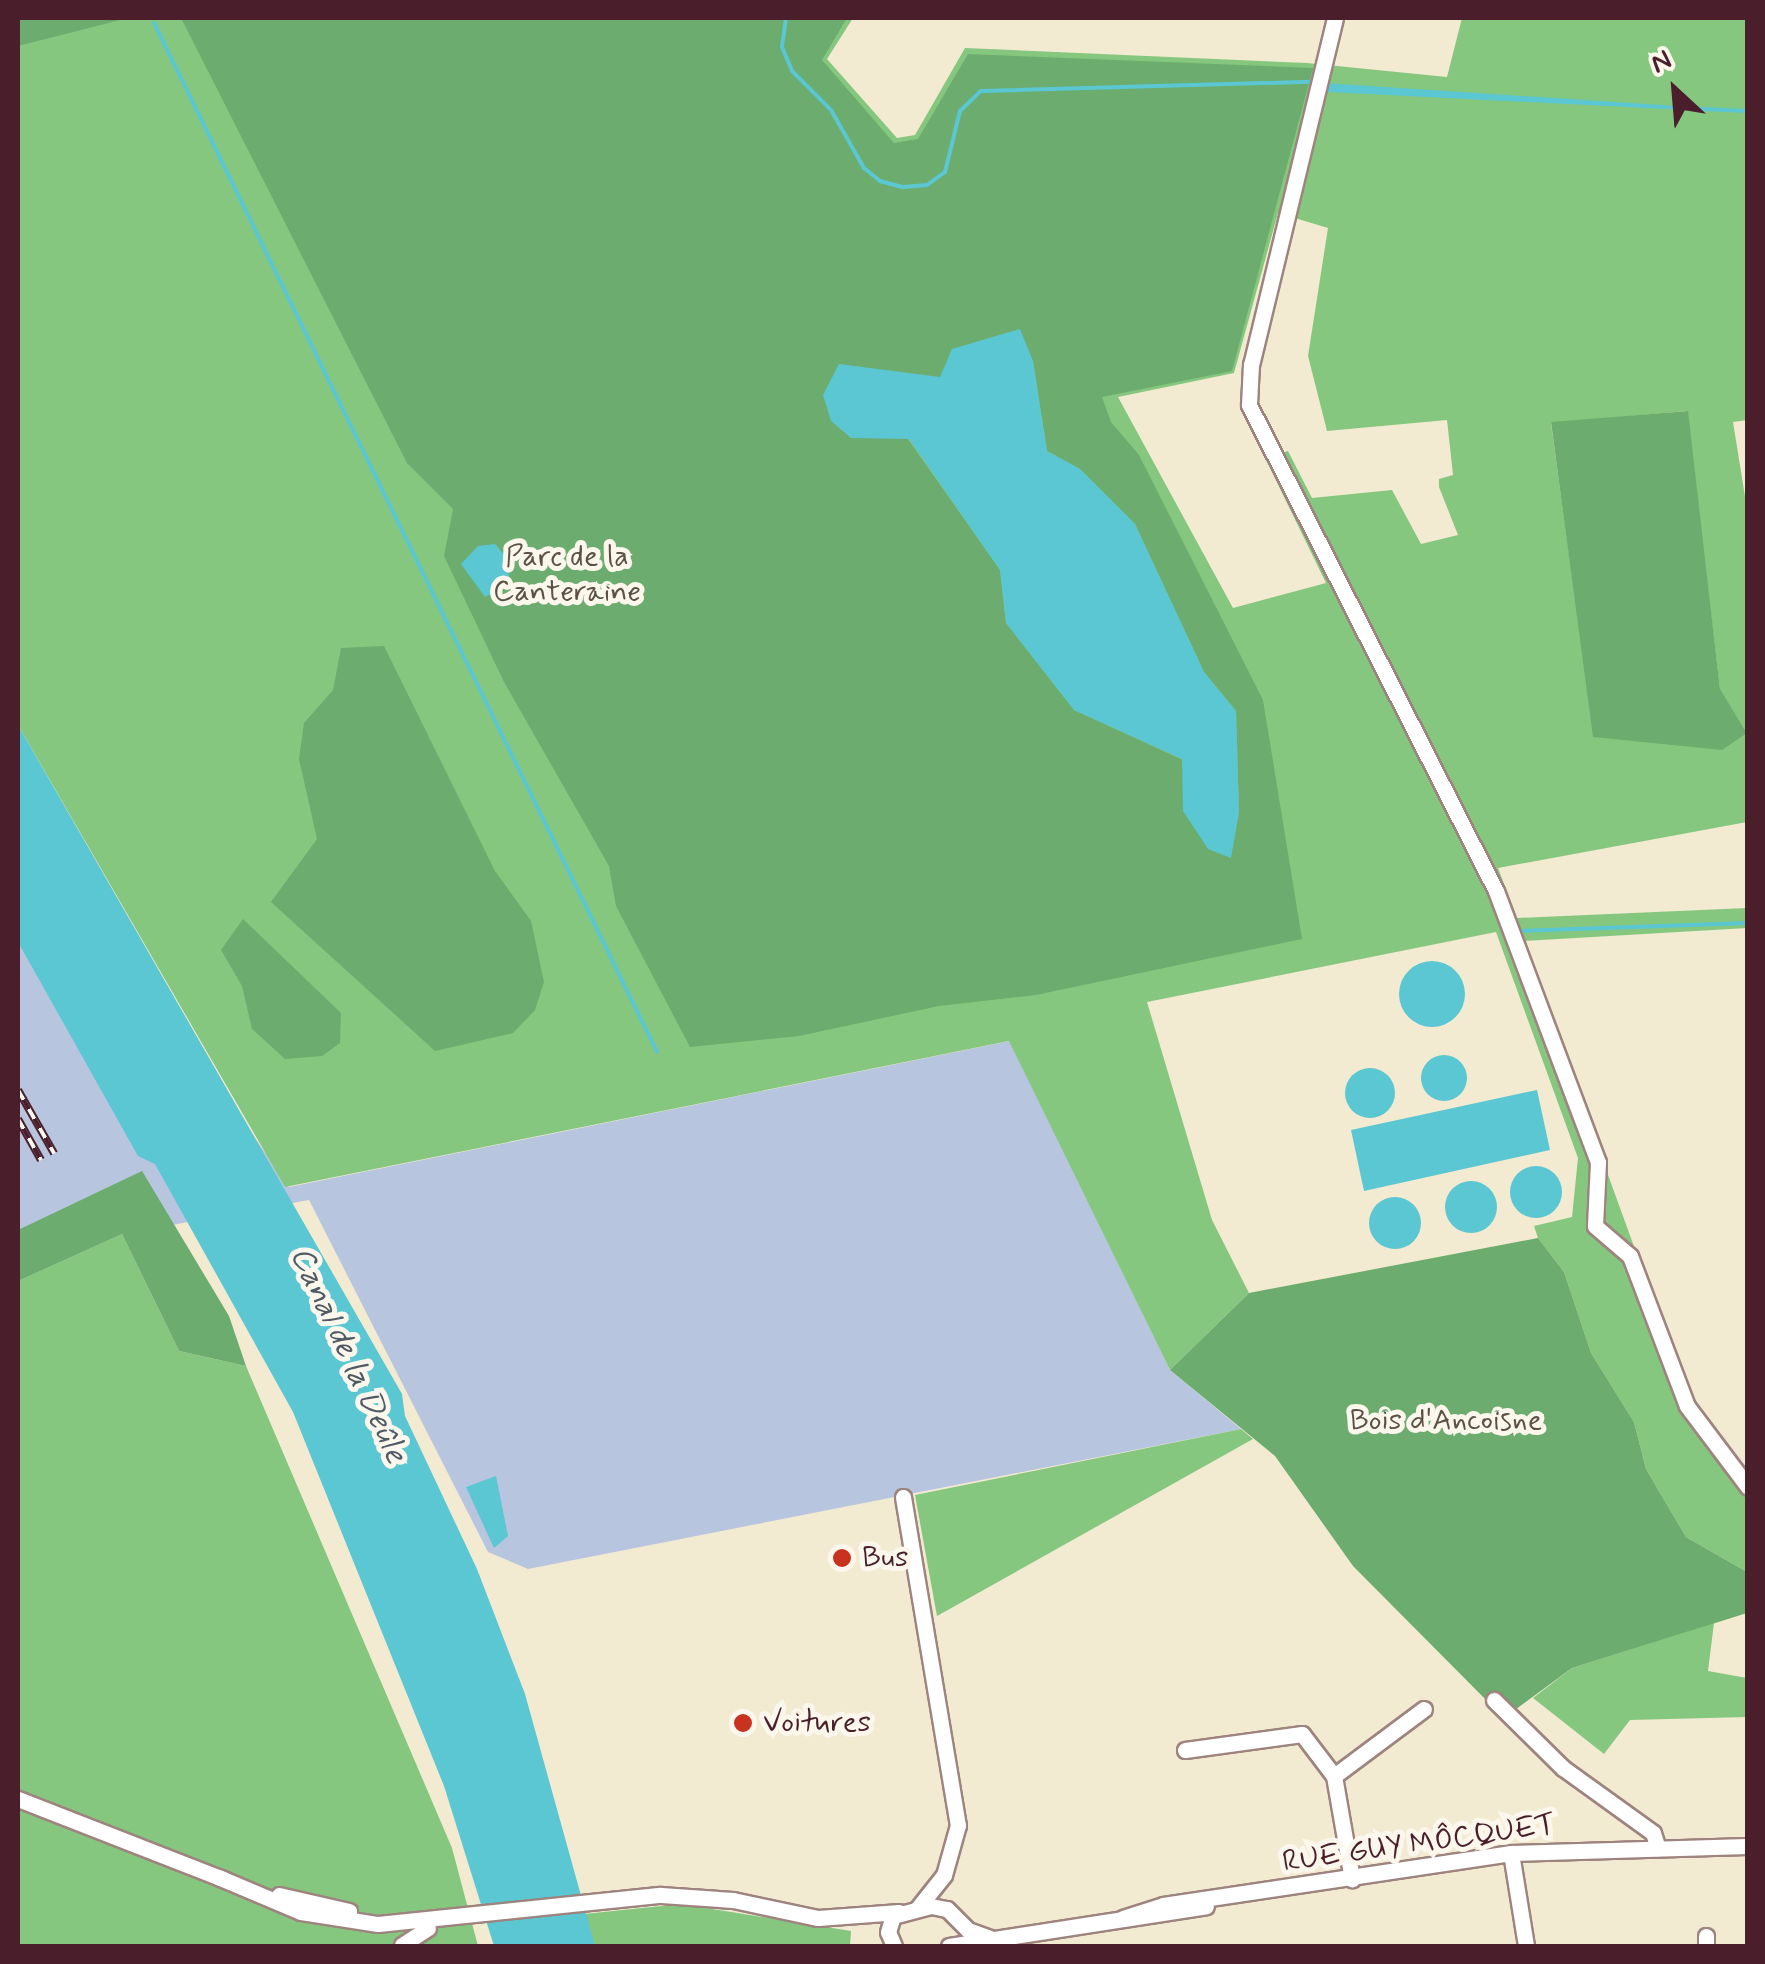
<!DOCTYPE html>
<meta charset="utf-8">
<style>
body{margin:0}
#map{position:relative;width:1765px;height:1964px;overflow:hidden;background:#f3ead2;font-family:Mynerve,sans-serif}
div>[style]{position:absolute}
[style*='--x']{left:calc(var(--x)*1px);top:calc(var(--y)*1px);width:calc(var(--w)*1px);rotate:calc(var(--a)*1deg)}
.industrial>*{inset:0;background:#b7c5de}
.green>*{inset:0;background:#86c77f}
.forest>*{inset:0;background:#6cac6e}
.water>*{inset:0;background:#5ac7d2}
.round{border-radius:50%}
.stream>*{height:4px;margin:-2px;padding:0 2px;transform-origin:2px;border-radius:2px;background:#5ac7d2}
.roads{filter:drop-shadow(2px 0 #9e847e) drop-shadow(-2px 0 #9e847e) drop-shadow(0 2px #9e847e) drop-shadow(0 -2px #9e847e)}
.minor>*{height:15px;margin:-7.5px;padding:0 7.5px;transform-origin:7.5px;border-radius:7.5px;background:#fff}
.rail>*{height:8px;margin-top:-4px;transform-origin:0;background:repeating-linear-gradient(90deg,#fbf7ec 0 11px,#4a1f2b 0 22px);box-sizing:border-box;border-block:2px solid #4a1f2b}
.dots>*{width:28px;height:28px;translate:-50% -50%;box-sizing:border-box;border:5px solid #fbf7ec;border-radius:50%}
span{translate:-50% -50%;white-space:nowrap;text-align:center;line-height:1.15;-webkit-text-stroke:10px #fbf7ec;paint-order:stroke}
.park-label{font-size:30px;color:#5c5144}
.poi-label{font-size:30px;color:#4a1f2b}
.left{translate:0 -50%;text-align:left}
.street-label{font-size:30px;color:#4a1f2b}
.water-label{font-size:32px;color:#505a65;font-style:italic}
.frame{position:absolute;inset:0;border:20px solid #4a1f2b;pointer-events:none}
.north{position:absolute;left:1625px;top:40px;width:100px;height:100px;-webkit-text-stroke:8px #fbf7ec;paint-order:stroke;rotate:334deg;font-size:28px;font-weight:700;line-height:40px;text-align:center;color:#4a1f2b}
.north::after{content:'';display:block;margin:auto;width:35px;height:45px;background:#4a1f2b;clip-path:polygon(50% 0,100% 100%,50% 72%,0 100%)}
</style>
<div id="map">
<div class="industrial">
<div style="clip-path:polygon(18px 796px,289px 1187px,1010px 1041px,1170px 1370px,1241px 1429px,528px 1569px,488px 1552px,309px 1200px,122px 1234px,18px 1281px)"></div>
</div>
<div class="green">
<div style="clip-path:polygon(evenodd,18px 18px,853px 18px,827px 59px,897px 138px,915px 135px,965px 48px,1307px 63px,1447px 77px,1462px 18px,1747px 18px,1748px 420px,1733px 422px,1748px 515px,1747px 822px,1498px 868px,1517px 918px,1747px 908px,1747px 928px,1523px 941px,1684px 1384px,1703px 1422px,1747px 1476px,1747px 1572px,1686px 1537px,1646px 1469px,1634px 1422px,1591px 1353px,1564px 1272px,1538px 1238px,1534px 1226px,1572px 1217px,1578px 1158px,1496px 932px,1147px 1002px,1212px 1220px,1249px 1293px,1170px 1370px,1009px 1041px,285px 1187px,18px 725px,18px 18px,1278px 213px,1328px 228px,1308px 356px,1327px 431px,1447px 420px,1453px 475px,1439px 479px,1439px 487px,1458px 535px,1421px 544px,1392px 490px,1312px 498px,1288px 451px,1265px 458px,1326px 583px,1233px 608px,1118px 397px,1234px 373px,1278px 213px,18px 18px,1687px 411px,1720px 690px,1747px 733px,1594px 737px,1551px 423px,1687px 411px)"></div>
<div style="clip-path:polygon(122px 1234px,179px 1351px,246px 1366px,452px 1848px,478px 1946px,18px 1946px,18px 1281px)"></div>
<div style="clip-path:polygon(1241px 1429px,1253px 1439px,937px 1616px,915px 1495px)"></div>
<div style="clip-path:polygon(1714px 1623px,1708px 1671px,1747px 1678px,1747px 1717px,1630px 1720px,1604px 1754px,1533px 1698px,1572px 1668px)"></div>
<div style="clip-path:polygon(681px 1904px,851px 1931px,850px 1946px,595px 1946px,584px 1914px)"></div>
</div>
<div class="forest">
<div style="clip-path:polygon(18px 18px,128px 18px,18px 46px)"></div>
<div style="clip-path:polygon(evenodd,181px 18px,847px 18px,822px 60px,894px 143px,918px 139px,968px 54px,1313px 68px,1232px 371px,1102px 397px,1111px 422px,1139px 455px,1263px 700px,1302px 939px,1036px 995px,939px 1006px,799px 1036px,690px 1047px,616px 906px,609px 866px,504px 682px,444px 556px,453px 509px,407px 463px,181px 18px,1033px 361px,1047px 451px,1080px 469px,1135px 524px,1204px 672px,1236px 711px,1239px 812px,1230px 857px,1183px 811px,1183px 760px,1074px 710px,1006px 623px,1000px 570px,908px 439px,940px 377px,1033px 361px)"></div>
<div style="clip-path:polygon(1688px 411px,1720px 689px,1747px 733px,1722px 750px,1593px 737px,1551px 422px)"></div>
<div style="clip-path:polygon(384px 646px,495px 871px,531px 921px,544px 982px,535px 1010px,513px 1033px,435px 1051px,271px 902px,317px 839px,299px 759px,304px 723px,333px 690px,341px 648px)"></div>
<div style="clip-path:polygon(243px 919px,341px 1013px,340px 1043px,322px 1056px,285px 1059px,252px 1029px,242px 986px,221px 950px)"></div>
<div style="clip-path:polygon(142px 1171px,229px 1316px,246px 1366px,179px 1351px,122px 1234px,18px 1281px,18px 1230px)"></div>
<div style="clip-path:polygon(1538px 1238px,1564px 1272px,1591px 1353px,1634px 1422px,1646px 1469px,1686px 1537px,1747px 1572px,1747px 1613px,1572px 1668px,1504px 1718px,1353px 1566px,1275px 1456px,1170px 1370px,1249px 1293px)"></div>
</div>
<div class="water">
<div style="clip-path:polygon(1324px 83px,1707px 108px,1707px 111px,1328px 92px)"></div>
<div style="clip-path:polygon(1020px 329px,1033px 361px,1047px 451px,1080px 469px,1135px 524px,1204px 672px,1236px 711px,1239px 812px,1231px 858px,1208px 849px,1183px 811px,1182px 759px,1074px 710px,1006px 623px,1000px 570px,909px 439px,851px 438px,831px 421px,823px 395px,839px 364px,940px 377px,952px 349px)"></div>
<div style="clip-path:polygon(495px 544px,507px 558px,510px 584px,485px 597px,461px 564px,478px 546px)"></div>
<div style="clip-path:polygon(18px 725px,402px 1394px,405px 1416px,477px 1569px,525px 1694px,595px 1946px,494px 1946px,444px 1786px,293px 1412px,155px 1164px,138px 1156px,18px 942px)"></div>
<div class="round" style="left:1399px;top:961px;width:66px;height:66px"></div>
<div class="round" style="left:1421px;top:1055px;width:46px;height:46px"></div>
<div class="round" style="left:1345px;top:1068px;width:50px;height:50px"></div>
<div style="clip-path:polygon(1537px 1090px,1550px 1150px,1364px 1191px,1351px 1130px)"></div>
<div class="round" style="left:1510px;top:1166px;width:52px;height:52px"></div>
<div class="round" style="left:1445px;top:1181px;width:52px;height:52px"></div>
<div class="round" style="left:1369px;top:1197px;width:52px;height:52px"></div>
<div style="clip-path:polygon(496px 1476px,508px 1536px,494px 1548px,466px 1487px)"></div>
</div>
<div class="stream">
<div style="--x:786;--y:18;--w:29;--a:98"></div>
<div style="--x:782;--y:47;--w:26;--a:67"></div>
<div style="--x:792;--y:71;--w:55;--a:45"></div>
<div style="--x:831;--y:110;--w:67;--a:60.4"></div>
<div style="--x:864;--y:168;--w:21;--a:39"></div>
<div style="--x:880;--y:181;--w:24;--a:15"></div>
<div style="--x:903;--y:187;--w:24;--a:-5"></div>
<div style="--x:927;--y:185;--w:22;--a:-36"></div>
<div style="--x:945;--y:172;--w:63;--a:-76.2"></div>
<div style="--x:960;--y:111;--w:29;--a:-44"></div>
<div style="--x:981;--y:91;--w:330;--a:-1.6"></div>
<div style="--x:154;--y:23;--w:1145;--a:63.95"></div>
<div style="--x:1702;--y:109;--w:46;--a:2.5"></div>
<div style="--x:1518;--y:931;--w:230;--a:-2"></div>
</div>
<div class="roads">
<div class="minor">
<div style="--x:1335;--y:18;--w:356;--a:103.6"></div>
<div style="--x:1251;--y:364;--w:41;--a:92.8"></div>
<div style="--x:1249;--y:405;--w:545;--a:63.06"></div>
<div style="--x:1496;--y:891;--w:290;--a:69.4"></div>
<div style="--x:1598;--y:1162;--w:64;--a:92.7"></div>
<div style="--x:1595;--y:1226;--w:46;--a:40.6"></div>
<div style="--x:1630;--y:1256;--w:160;--a:69.2"></div>
<div style="--x:1687;--y:1406;--w:101;--a:53"></div>
<div style="--x:903;--y:1497;--w:333;--a:80.5"></div>
<div style="--x:958;--y:1825;--w:52;--a:105.6"></div>
<div style="--x:944;--y:1875;--w:43;--a:128.5"></div>
<div style="--x:1494;--y:1700;--w:97;--a:44.6"></div>
<div style="--x:1563;--y:1768;--w:111;--a:35.8"></div>
<div style="--x:1653;--y:1833;--w:16;--a:72"></div>
<div style="--x:1185;--y:1750;--w:118;--a:-7.8"></div>
<div style="--x:1302;--y:1734;--w:53;--a:52.7"></div>
<div style="--x:1334;--y:1776;--w:105;--a:80.1"></div>
<div style="--x:1334;--y:1776;--w:112;--a:-36.7"></div>
<div style="--x:18;--y:1799;--w:220;--a:21.3"></div>
<div style="--x:1511;--y:1853;--w:94;--a:80.8"></div>
<div style="--x:218;--y:1877;--w:90;--a:22.9"></div>
<div style="--x:301;--y:1912;--w:78;--a:8.9"></div>
<div style="--x:378;--y:1924;--w:284;--a:-5.9"></div>
<div style="--x:661;--y:1895;--w:72;--a:4"></div>
<div style="--x:733;--y:1900;--w:87;--a:12"></div>
<div style="--x:818;--y:1918;--w:81;--a:-4.2"></div>
<div style="--x:279;--y:1895;--w:72;--a:12.9"></div>
<div style="--x:1123;--y:1918;--w:42;--a:-18"></div>
<div style="--x:1163;--y:1905;--w:352;--a:-8.5"></div>
<div style="--x:1511;--y:1853;--w:237;--a:-1.7"></div>
<div style="--x:402;--y:1945;--w:31;--a:-33"></div>
<div style="--x:894;--y:1946;--w:15;--a:-113"></div>
<div style="--x:888;--y:1932;--w:17;--a:-73"></div>
<div style="--x:893;--y:1916;--w:39;--a:-15"></div>
<div style="--x:931;--y:1906;--w:16;--a:11"></div>
<div style="--x:947;--y:1909;--w:30;--a:45"></div>
<div style="--x:968;--y:1930;--w:23;--a:20"></div>
<div style="--x:949;--y:1946;--w:260;--a:-8.8"></div>
<div style="--x:1706;--y:1946;--w:10;--a:-90"></div>
</div>
</div>
<div class="rail">
<div style="--x:18;--y:1090;--w:73;--a:60.3"></div>
<div style="--x:18;--y:1119;--w:47;--a:60.7"></div>
</div>
<div class="dots">
<div style="left:842px;top:1558px;background:#c8321e"></div>
<div style="left:743px;top:1723px;background:#c8321e"></div>
</div>
<div class="park-label">
<span style="left:567px;top:574px">Parc de la<br>Canteraine</span>
<span style="left:1446px;top:1421px">Bois d'Ancoisne</span>
</div>
<div class="poi-label">
<span class="left" style="left:862px;top:1558px">Bus</span>
<span class="left" style="left:763px;top:1723px">Voitures</span>
</div>
<div class="street-label">
<span style="left:1419px;top:1844px;rotate:-8deg">RUE GUY MÔCQUET</span>
</div>
<div class="water-label">
<span style="left:348px;top:1355px;rotate:65deg">Canal de la Deûle</span>
</div>
<div class="frame"></div>
<div class="north">N</div>
</div>
